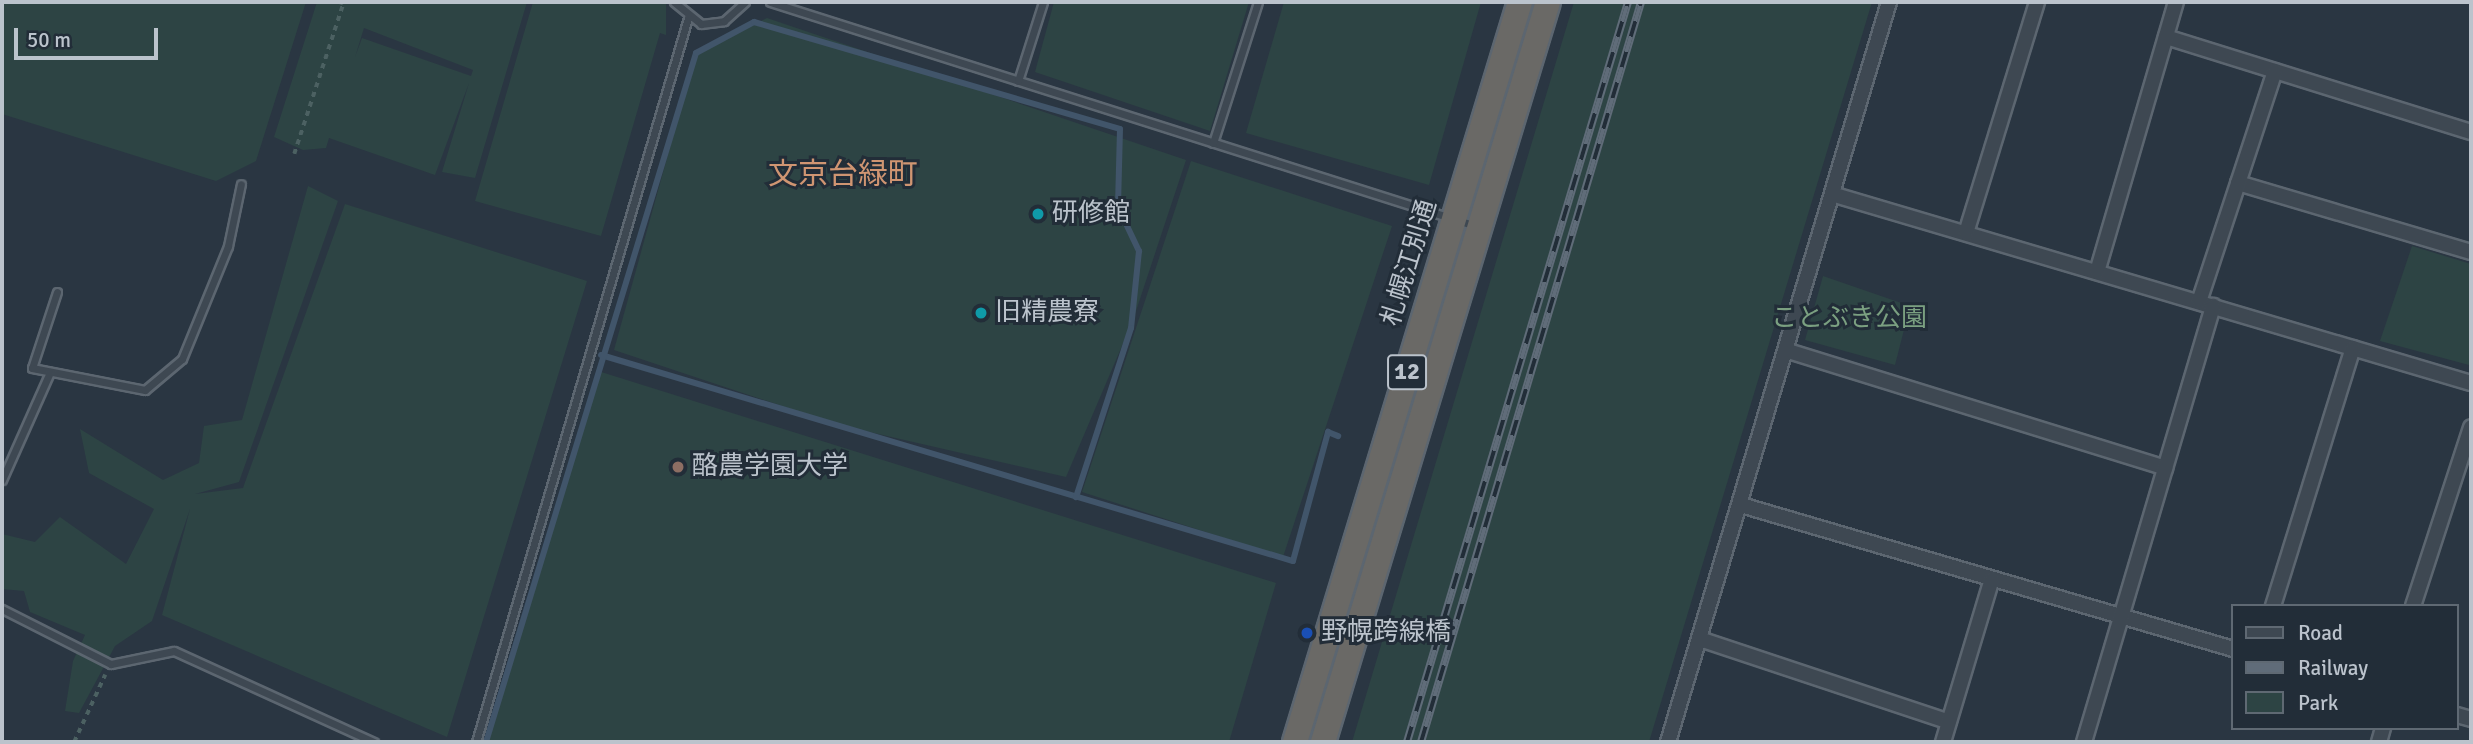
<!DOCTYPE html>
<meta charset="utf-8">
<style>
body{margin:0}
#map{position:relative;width:2473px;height:744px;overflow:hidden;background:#2a3642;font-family:Signika,"Noto Sans JP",sans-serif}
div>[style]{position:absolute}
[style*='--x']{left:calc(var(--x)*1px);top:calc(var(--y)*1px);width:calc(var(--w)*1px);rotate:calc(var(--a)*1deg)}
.green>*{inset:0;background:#2d4444}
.stream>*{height:6px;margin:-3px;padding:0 3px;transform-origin:3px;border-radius:3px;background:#41556a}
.path>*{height:3.5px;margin-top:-1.75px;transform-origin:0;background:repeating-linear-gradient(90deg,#4c6162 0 5px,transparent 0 10px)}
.roads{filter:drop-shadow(2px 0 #5c6670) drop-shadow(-2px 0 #5c6670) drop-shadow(0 2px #5c6670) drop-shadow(0 -2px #5c6670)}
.service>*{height:7px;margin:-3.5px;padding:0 3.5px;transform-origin:3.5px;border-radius:3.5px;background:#3e4852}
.minor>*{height:14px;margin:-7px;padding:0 7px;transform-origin:7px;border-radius:7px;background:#3e4852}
.trunk>*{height:24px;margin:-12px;padding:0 12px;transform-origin:12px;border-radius:12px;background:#6a6966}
.rail>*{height:8px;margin-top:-4px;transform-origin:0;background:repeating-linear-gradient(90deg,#222d38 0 16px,#606c79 0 32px);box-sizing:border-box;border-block:2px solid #606c79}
.dots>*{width:19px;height:19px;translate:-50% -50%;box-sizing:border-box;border:4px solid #222d38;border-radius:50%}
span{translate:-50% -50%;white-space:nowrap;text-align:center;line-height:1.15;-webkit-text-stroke:6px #222d38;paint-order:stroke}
.shield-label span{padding:2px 5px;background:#222d38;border:2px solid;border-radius:5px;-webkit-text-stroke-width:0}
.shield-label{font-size:24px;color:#bbc3cc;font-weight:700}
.poi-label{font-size:26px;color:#bbc3cc}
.left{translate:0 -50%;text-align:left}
.street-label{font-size:26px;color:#bbc3cc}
.park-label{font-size:26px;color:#7ba081}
.quarter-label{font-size:30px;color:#d09572}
.frame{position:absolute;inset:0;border:4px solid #bbc3cc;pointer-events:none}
.legend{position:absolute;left:2231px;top:604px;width:228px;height:126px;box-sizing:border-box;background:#222d38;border:2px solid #5f6973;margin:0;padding:9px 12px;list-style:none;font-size:21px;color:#bbc3cc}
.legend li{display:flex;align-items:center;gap:14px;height:35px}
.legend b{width:35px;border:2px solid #5f6973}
.scale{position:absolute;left:14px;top:28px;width:144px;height:32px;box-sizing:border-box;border:4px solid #bbc3cc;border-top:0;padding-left:9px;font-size:21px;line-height:24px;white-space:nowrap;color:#bbc3cc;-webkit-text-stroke:5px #222d38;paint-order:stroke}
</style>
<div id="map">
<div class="green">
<div style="clip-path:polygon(2px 2px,306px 2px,256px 161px,216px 181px,2px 114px)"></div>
<div style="clip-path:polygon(evenodd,317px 2px,527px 2px,475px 178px,442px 172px,469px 83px,435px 175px,329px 138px,326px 148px,303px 150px,274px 137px,317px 2px,364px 28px,473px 70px,471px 76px,362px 38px,355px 57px,364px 28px)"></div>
<div style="clip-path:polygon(533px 2px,666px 2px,666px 35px,660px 33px,601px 236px,475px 201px)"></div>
<div style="clip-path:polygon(1054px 2px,1249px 2px,1210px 131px,1035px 72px)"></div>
<div style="clip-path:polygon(1284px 2px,1481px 2px,1429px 185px,1246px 133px)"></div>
<div style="clip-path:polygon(1574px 2px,1872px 2px,1649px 742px,1352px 742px)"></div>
<div style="clip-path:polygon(767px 18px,1186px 160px,1133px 320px,1066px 477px,839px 425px,614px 350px,696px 53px)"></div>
<div style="clip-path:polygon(1191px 161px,1392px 226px,1283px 557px,1082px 492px)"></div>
<div style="clip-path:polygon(308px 186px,338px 201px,239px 482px,195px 494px,243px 488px,345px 204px,587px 281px,447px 737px,162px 615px,190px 509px,152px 621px,115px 646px,79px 713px,65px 711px,73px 661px,85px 635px,30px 612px,24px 591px,2px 589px,2px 534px,35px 542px,60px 517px,126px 564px,154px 509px,89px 473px,80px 429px,163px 480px,199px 463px,204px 426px,242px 420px)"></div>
<div style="clip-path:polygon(2412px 246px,2471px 264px,2469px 365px,2380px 341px)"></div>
<div style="clip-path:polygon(1823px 276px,1910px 306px,1895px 365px,1805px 340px)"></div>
<div style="clip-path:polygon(598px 371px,1276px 583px,1229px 742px,488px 742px)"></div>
</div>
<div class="stream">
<div style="--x:601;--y:355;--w:722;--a:16.58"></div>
<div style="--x:1293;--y:561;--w:134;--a:-74.8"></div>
<div style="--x:1328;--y:432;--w:11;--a:22"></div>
<div style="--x:486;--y:742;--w:720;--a:-73.05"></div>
<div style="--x:696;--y:53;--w:66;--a:-28.1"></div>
<div style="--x:754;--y:22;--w:381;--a:16.3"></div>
<div style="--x:1120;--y:129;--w:78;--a:91.5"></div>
<div style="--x:1118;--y:207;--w:49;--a:64.5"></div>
<div style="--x:1139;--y:251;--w:77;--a:95.9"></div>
<div style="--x:1131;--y:328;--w:178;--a:108"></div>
</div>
<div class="path">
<div style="--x:294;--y:154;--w:158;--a:-71.9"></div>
<div style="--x:343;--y:4;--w:5;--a:-158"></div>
<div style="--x:74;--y:742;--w:74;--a:-65.2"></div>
</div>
<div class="roads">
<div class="service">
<div style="--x:674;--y:2;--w:35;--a:39"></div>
<div style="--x:701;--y:24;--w:23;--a:-7"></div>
<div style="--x:724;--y:21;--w:28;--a:-42"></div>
<div style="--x:770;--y:2;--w:741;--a:17.6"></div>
<div style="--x:1018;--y:81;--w:83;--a:-72.4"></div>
<div style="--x:1213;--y:143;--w:148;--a:-72.3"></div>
<div style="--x:57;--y:292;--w:80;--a:108.2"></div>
<div style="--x:32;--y:368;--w:115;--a:11"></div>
<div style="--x:145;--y:390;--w:48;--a:-40"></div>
<div style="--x:182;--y:359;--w:122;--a:-67.8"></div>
<div style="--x:228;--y:246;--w:63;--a:-78.2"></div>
<div style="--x:2;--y:480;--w:118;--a:-66"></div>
<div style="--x:2;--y:609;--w:122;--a:26.8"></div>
<div style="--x:111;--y:664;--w:64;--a:-11.7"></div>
<div style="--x:174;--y:651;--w:220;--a:24.5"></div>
<div style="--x:476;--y:742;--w:754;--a:-73.68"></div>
</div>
<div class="minor">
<div style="--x:2166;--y:37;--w:319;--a:17.3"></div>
<div style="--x:2238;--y:183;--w:243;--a:16.5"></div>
<div style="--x:1835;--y:195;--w:663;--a:16.47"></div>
<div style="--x:1966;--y:233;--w:242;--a:-72.9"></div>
<div style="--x:2097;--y:272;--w:281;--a:-73.7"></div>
<div style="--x:2199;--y:302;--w:243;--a:-71.8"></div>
<div style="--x:1788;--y:351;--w:395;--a:17.2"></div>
<div style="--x:1741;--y:505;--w:513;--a:16.31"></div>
<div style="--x:2273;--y:606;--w:270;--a:-72.8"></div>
<div style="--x:2413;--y:606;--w:188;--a:-72"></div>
<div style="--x:1700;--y:639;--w:262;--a:18.4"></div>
<div style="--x:2457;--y:715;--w:15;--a:16"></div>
<div style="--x:1668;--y:742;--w:772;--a:-73.37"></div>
<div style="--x:1943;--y:742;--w:170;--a:-73.3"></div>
<div style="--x:2084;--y:742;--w:455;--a:-73.5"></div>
<div style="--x:2379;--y:742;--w:15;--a:-74"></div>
</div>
<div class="trunk">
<div style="--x:1295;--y:742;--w:773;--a:-73.09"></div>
<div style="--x:1323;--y:742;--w:773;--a:-73.09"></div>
</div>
</div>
<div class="rail">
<div style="--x:1407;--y:742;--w:772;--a:-73.37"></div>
<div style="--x:1421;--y:742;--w:772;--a:-73.44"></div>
</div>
<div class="dots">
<div style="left:1038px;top:214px;background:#0f9aa8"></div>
<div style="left:981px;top:313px;background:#0f9aa8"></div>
<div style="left:678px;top:467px;background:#8d6e63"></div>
<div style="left:1307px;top:633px;background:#1a4fb4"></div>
</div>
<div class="shield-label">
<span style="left:1407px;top:372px">12</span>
</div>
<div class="poi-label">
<span class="left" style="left:1052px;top:214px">研修館</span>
<span class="left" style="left:995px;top:313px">旧精農寮</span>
<span class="left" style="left:692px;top:467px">酪農学園大学</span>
<span class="left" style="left:1321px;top:633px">野幌跨線橋</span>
</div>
<div class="street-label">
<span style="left:1410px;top:263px;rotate:-73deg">札幌江別通</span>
</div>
<div class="park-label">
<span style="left:1849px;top:319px">ことぶき公園</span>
</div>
<div class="quarter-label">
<span style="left:843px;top:175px">文京台緑町</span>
</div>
<div class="frame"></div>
<ul class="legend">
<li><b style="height:9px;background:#3e4852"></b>Road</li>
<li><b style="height:9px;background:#606c79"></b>Railway</li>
<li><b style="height:19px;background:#2d4444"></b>Park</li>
</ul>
<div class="scale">50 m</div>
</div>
